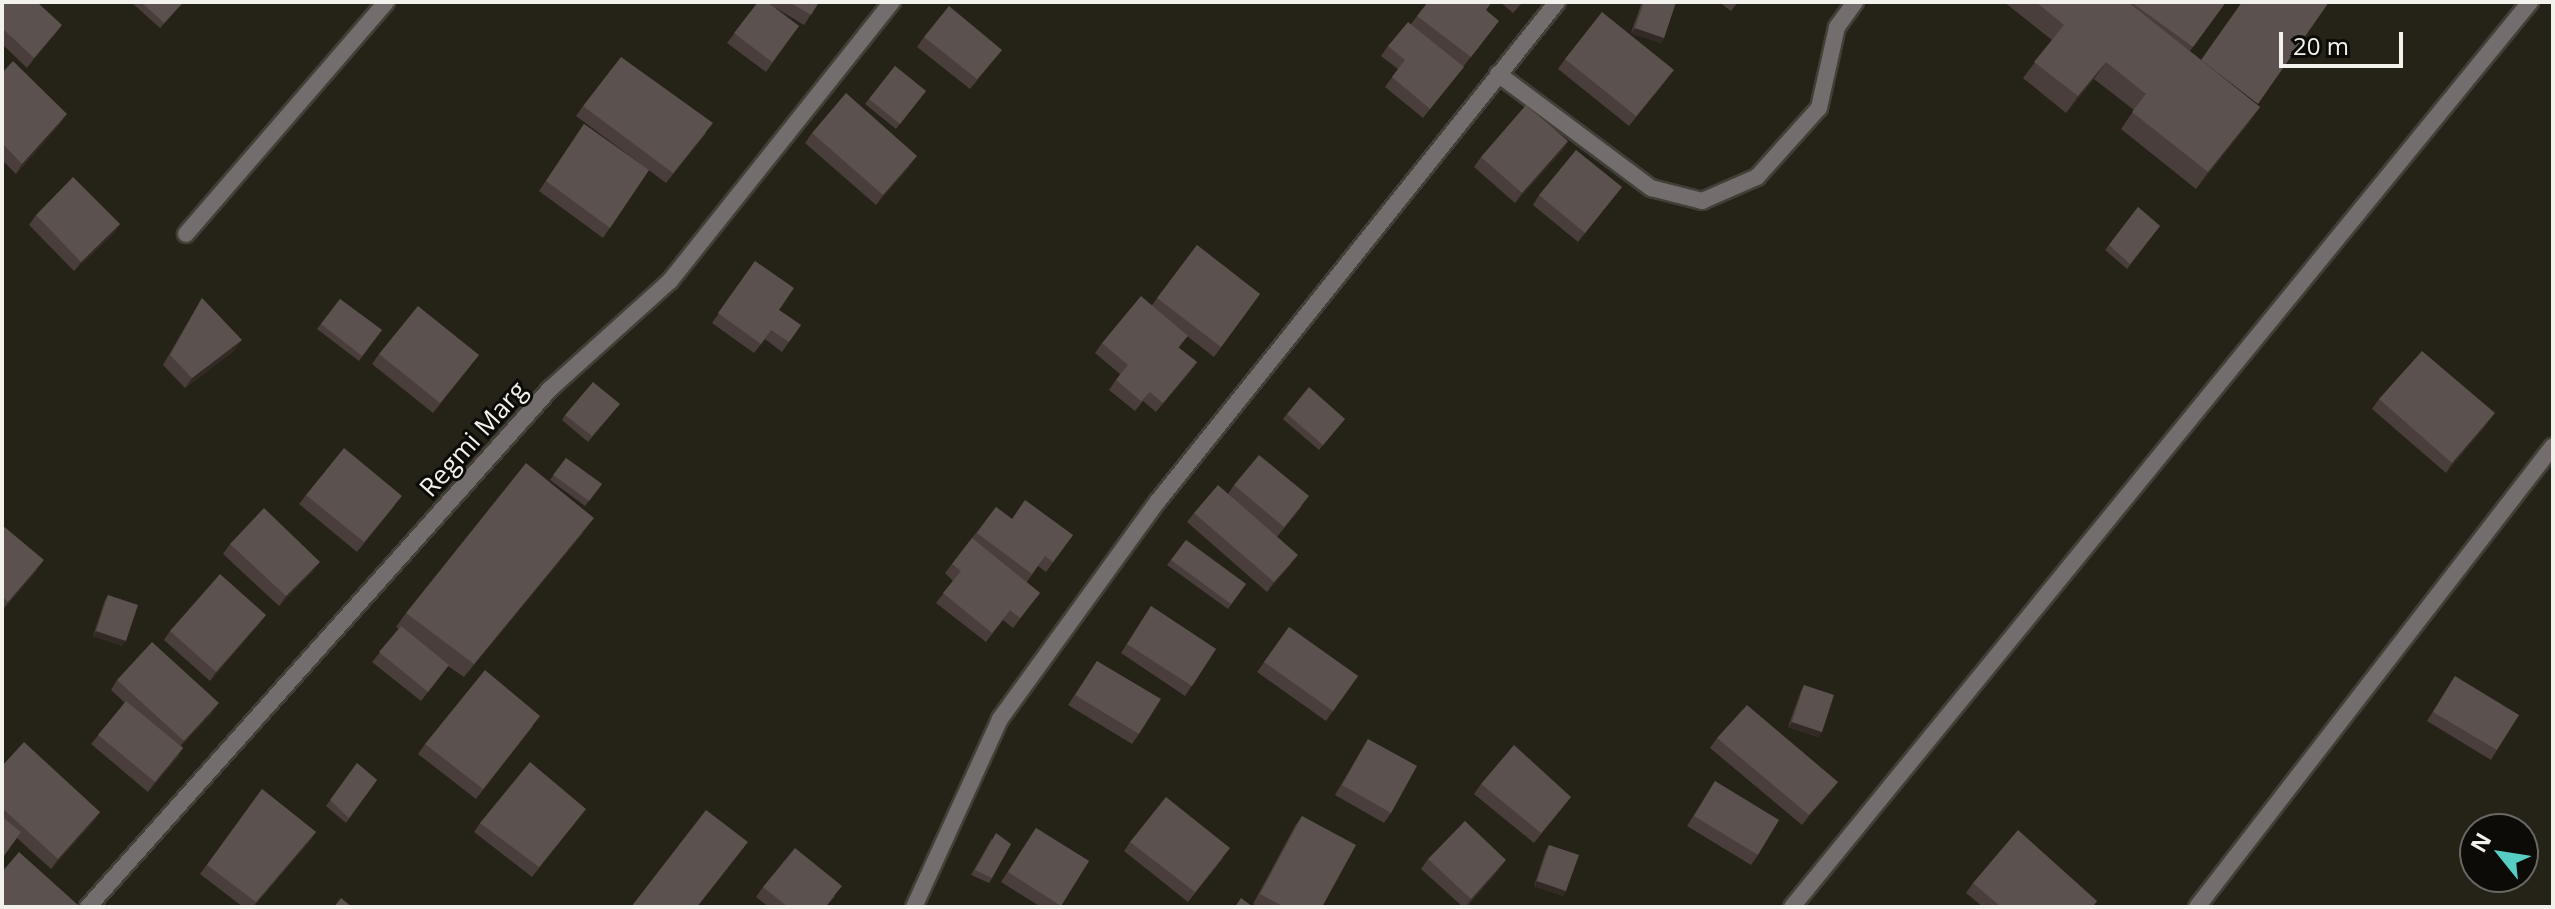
<!DOCTYPE html>
<style>
body{margin:0}
#map{position:relative;width:2555px;height:909px;overflow:hidden;background:#252218;font-family:"Open Sans",sans-serif}
div>[style]{position:absolute}
[style*='--x']{left:calc(var(--x)*1px);top:calc(var(--y)*1px);width:calc(var(--w)*1px);rotate:calc(var(--a)*1deg)}
.roads{filter:drop-shadow(2px 0 #423f36) drop-shadow(-2px 0 #423f36) drop-shadow(0 2px #423f36) drop-shadow(0 -2px #423f36)}
.street>*{height:16px;margin:-8px;padding:0 8px;transform-origin:8px;border-radius:8px;background:#736d6d}
.wall>*{inset:0;background:#493e3b}
.shaded-wall>*{inset:0;background:#332a25}
.building>*{inset:0;background:#5b514e}
span{translate:-50% -50%;white-space:nowrap;text-align:center;line-height:1.15;-webkit-text-stroke:6px #0d0b07;paint-order:stroke}
.street-label{font-size:26px;color:#f3f1eb}
.frame{position:absolute;inset:0;border:4px solid #f3f1eb;pointer-events:none}
.north{position:absolute;left:2459px;top:813px;width:80px;height:80px;box-sizing:border-box;background:#0d0b07;border:2px solid #696762;border-radius:50%;rotate:300deg;font-size:22px;font-weight:700;line-height:32px;text-align:center;color:#f3f1eb}
.north::after{content:'';display:block;margin:auto;width:28px;height:36px;background:#56cec3;clip-path:polygon(50% 0,100% 100%,50% 72%,0 100%)}
.scale{position:absolute;left:2279px;top:32px;width:124px;height:36px;box-sizing:border-box;border:4px solid #f3f1eb;border-top:0;padding-left:10px;font-size:24px;line-height:28px;white-space:nowrap;color:#f3f1eb;-webkit-text-stroke:6px #0d0b07;paint-order:stroke}
</style>
<div id="map">
<div class="roads">
<div class="street">
<div style="--x:1498;--y:74;--w:191;--a:36.7"></div>
<div style="--x:1651;--y:188;--w:53;--a:14.3"></div>
<div style="--x:1702;--y:201;--w:60;--a:-23.6"></div>
<div style="--x:1757;--y:177;--w:93;--a:-48.1"></div>
<div style="--x:1819;--y:108;--w:83;--a:-77.5"></div>
<div style="--x:1837;--y:27;--w:31;--a:-54"></div>
<div style="--x:186;--y:234;--w:306;--a:-49.2"></div>
<div style="--x:88;--y:907;--w:694;--a:-48.27"></div>
<div style="--x:550;--y:389;--w:161;--a:-42"></div>
<div style="--x:670;--y:281;--w:357;--a:-51.5"></div>
<div style="--x:914;--y:907;--w:207;--a:-65.4"></div>
<div style="--x:1000;--y:719;--w:269;--a:-54.1"></div>
<div style="--x:1158;--y:501;--w:639;--a:-51.35"></div>
<div style="--x:1792;--y:907;--w:1168;--a:-50.8"></div>
<div style="--x:2197;--y:907;--w:582;--a:-52.32"></div>
</div>
</div>
<div class="wall">
<div style="clip-path:polygon(131px 2px,184px 2px,160px 28px)"></div>
<div style="clip-path:polygon(758px 2px,819px 2px,804px 25px,774px 7px,799px 26px,766px 72px,727px 43px)"></div>
<div style="clip-path:polygon(1428px 2px,1486px 10px,1492px 30px,1423px 118px,1385px 87px,1398px 69px,1381px 56px,1388px 46px,1411px 24px)"></div>
<div style="clip-path:polygon(1500px 2px,1523px 2px,1513px 13px)"></div>
<div style="clip-path:polygon(1642px 2px,1676px 2px,1664px 38px,1661px 43px,1631px 33px)"></div>
<div style="clip-path:polygon(1719px 2px,1738px 2px,1731px 11px)"></div>
<div style="clip-path:polygon(2004px 2px,2226px 2px,2190px 51px,2260px 107px,2248px 124px,2196px 189px,2121px 129px,2134px 110px,2094px 79px,2066px 113px,2023px 78px,2052px 40px)"></div>
<div style="clip-path:polygon(2px 3px,62px 25px,27px 68px,2px 44px)"></div>
<div style="clip-path:polygon(924px 37px,1002px 50px,970px 89px,917px 47px)"></div>
<div style="clip-path:polygon(1565px 59px,1667px 79px,1629px 126px,1558px 69px)"></div>
<div style="clip-path:polygon(895px 66px,926px 91px,896px 129px,865px 104px)"></div>
<div style="clip-path:polygon(2px 73px,61px 123px,16px 174px,2px 160px)"></div>
<div style="clip-path:polygon(583px 106px,706px 133px,666px 183px,576px 116px)"></div>
<div style="clip-path:polygon(584px 124px,649px 170px,603px 238px,539px 191px)"></div>
<div style="clip-path:polygon(812px 133px,910px 166px,876px 205px,805px 143px)"></div>
<div style="clip-path:polygon(1568px 141px,1562px 151px,1515px 203px,1474px 167px,1481px 157px)"></div>
<div style="clip-path:polygon(1622px 187px,1578px 242px,1533px 205px,1539px 195px)"></div>
<div style="clip-path:polygon(2138px 207px,2160px 226px,2127px 269px,2105px 250px)"></div>
<div style="clip-path:polygon(36px 215px,120px 224px,113px 234px,74px 271px,29px 225px)"></div>
<div style="clip-path:polygon(1197px 245px,1260px 294px,1214px 357px,1187px 336px,1179px 348px,1197px 362px,1190px 372px,1156px 412px,1143px 401px,1135px 411px,1109px 390px,1120px 374px,1095px 353px,1102px 343px,1152px 305px)"></div>
<div style="clip-path:polygon(755px 261px,779px 310px,801px 325px,782px 352px,765px 339px,754px 353px,712px 323px)"></div>
<div style="clip-path:polygon(202px 298px,235px 350px,185px 388px,163px 365px)"></div>
<div style="clip-path:polygon(340px 299px,382px 330px,359px 361px,317px 329px)"></div>
<div style="clip-path:polygon(379px 354px,479px 355px,433px 413px,372px 364px)"></div>
<div style="clip-path:polygon(2379px 399px,2488px 423px,2446px 473px,2372px 409px)"></div>
<div style="clip-path:polygon(620px 404px,588px 442px,562px 420px,565px 415px)"></div>
<div style="clip-path:polygon(1287px 414px,1345px 419px,1319px 450px,1283px 419px)"></div>
<div style="clip-path:polygon(566px 458px,602px 484px,585px 506px,550px 480px)"></div>
<div style="clip-path:polygon(1234px 485px,1302px 506px,1277px 537px,1291px 564px,1267px 592px,1187px 522px,1194px 513px,1228px 494px)"></div>
<div style="clip-path:polygon(306px 495px,395px 505px,357px 552px,299px 504px)"></div>
<div style="clip-path:polygon(996px 507px,1012px 519px,1073px 535px,1046px 572px,1038px 566px,1027px 582px,1040px 593px,1013px 628px,1003px 620px,986px 642px,936px 603px,953px 581px,945px 573px)"></div>
<div style="clip-path:polygon(2px 525px,37px 570px,2px 611px)"></div>
<div style="clip-path:polygon(584px 532px,464px 677px,448px 666px,421px 701px,372px 662px,399px 629px,396px 627px,406px 613px)"></div>
<div style="clip-path:polygon(1186px 540px,1246px 584px,1228px 609px,1167px 565px)"></div>
<div style="clip-path:polygon(230px 544px,313px 571px,279px 606px,223px 554px)"></div>
<div style="clip-path:polygon(108px 595px,122px 646px,93px 636px,105px 600px)"></div>
<div style="clip-path:polygon(1151px 606px,1216px 649px,1185px 696px,1121px 653px)"></div>
<div style="clip-path:polygon(266px 615px,259px 624px,210px 681px,164px 640px,170px 631px)"></div>
<div style="clip-path:polygon(1289px 627px,1358px 676px,1326px 721px,1257px 672px)"></div>
<div style="clip-path:polygon(1097px 661px,1139px 734px,1132px 744px,1068px 705px)"></div>
<div style="clip-path:polygon(2455px 676px,2497px 750px,2491px 760px,2427px 721px)"></div>
<div style="clip-path:polygon(117px 680px,212px 713px,181px 746px,183px 748px,177px 758px,148px 792px,91px 744px,125px 703px,111px 690px)"></div>
<div style="clip-path:polygon(1804px 685px,1822px 732px,1818px 737px,1788px 727px,1801px 691px)"></div>
<div style="clip-path:polygon(533px 726px,476px 799px,418px 754px,425px 744px)"></div>
<div style="clip-path:polygon(1717px 738px,1838px 782px,1802px 825px,1710px 748px)"></div>
<div style="clip-path:polygon(1368px 739px,1391px 813px,1384px 823px,1335px 795px)"></div>
<div style="clip-path:polygon(357px 763px,377px 780px,346px 823px,326px 806px)"></div>
<div style="clip-path:polygon(2px 766px,100px 812px,94px 821px,51px 869px,17px 838px,2px 859px)"></div>
<div style="clip-path:polygon(1715px 781px,1758px 855px,1751px 865px,1687px 826px)"></div>
<div style="clip-path:polygon(1481px 784px,1571px 797px,1534px 843px,1474px 794px)"></div>
<div style="clip-path:polygon(262px 789px,316px 832px,309px 842px,253px 907px,243px 907px,200px 874px)"></div>
<div style="clip-path:polygon(586px 809px,532px 877px,474px 832px,480px 823px)"></div>
<div style="clip-path:polygon(1302px 816px,1322px 907px,1259px 907px,1253px 904px,1295px 826px)"></div>
<div style="clip-path:polygon(1036px 828px,1089px 861px,1060px 907px,1041px 907px,1001px 882px)"></div>
<div style="clip-path:polygon(992px 838px,992px 878px,989px 883px,971px 875px)"></div>
<div style="clip-path:polygon(1130px 842px,1223px 858px,1188px 902px,1124px 851px)"></div>
<div style="clip-path:polygon(1549px 845px,1566px 891px,1563px 896px,1534px 886px,1546px 850px)"></div>
<div style="clip-path:polygon(1428px 859px,1499px 870px,1466px 907px,1463px 907px,1421px 869px)"></div>
<div style="clip-path:polygon(1973px 883px,2097px 901px,2093px 907px,1983px 907px,1966px 893px)"></div>
<div style="clip-path:polygon(763px 887px,835px 896px,826px 907px,769px 907px,756px 897px)"></div>
</div>
<div class="shaded-wall">
<div style="clip-path:polygon(62px 25px,55px 35px,27px 68px,34px 58px)"></div>
<div style="clip-path:polygon(1635px 28px,1664px 38px,1661px 43px,1631px 33px)"></div>
<div style="clip-path:polygon(2106px 62px,2094px 79px,2066px 113px,2078px 96px)"></div>
<div style="clip-path:polygon(2260px 107px,2248px 124px,2196px 189px,2208px 172px)"></div>
<div style="clip-path:polygon(67px 114px,61px 123px,16px 174px,22px 164px)"></div>
<div style="clip-path:polygon(1568px 141px,1562px 151px,1515px 203px,1522px 193px)"></div>
<div style="clip-path:polygon(917px 156px,910px 166px,876px 205px,883px 195px)"></div>
<div style="clip-path:polygon(120px 224px,113px 234px,74px 271px,81px 262px)"></div>
<div style="clip-path:polygon(242px 340px,235px 350px,185px 388px,192px 378px)"></div>
<div style="clip-path:polygon(1197px 362px,1190px 372px,1156px 412px,1163px 403px)"></div>
<div style="clip-path:polygon(2495px 413px,2488px 423px,2446px 473px,2452px 463px)"></div>
<div style="clip-path:polygon(594px 518px,584px 532px,464px 677px,474px 664px)"></div>
<div style="clip-path:polygon(1298px 555px,1291px 564px,1267px 592px,1274px 582px)"></div>
<div style="clip-path:polygon(44px 560px,37px 570px,2px 611px,8px 602px)"></div>
<div style="clip-path:polygon(320px 562px,313px 571px,279px 606px,286px 596px)"></div>
<div style="clip-path:polygon(266px 615px,259px 624px,210px 681px,216px 672px)"></div>
<div style="clip-path:polygon(96px 631px,126px 641px,122px 646px,93px 636px)"></div>
<div style="clip-path:polygon(219px 703px,212px 713px,177px 751px,184px 741px)"></div>
<div style="clip-path:polygon(1792px 722px,1822px 732px,1818px 737px,1788px 727px)"></div>
<div style="clip-path:polygon(183px 748px,177px 758px,148px 792px,155px 782px)"></div>
<div style="clip-path:polygon(1838px 782px,1831px 792px,1802px 825px,1809px 815px)"></div>
<div style="clip-path:polygon(100px 812px,94px 821px,51px 869px,58px 859px)"></div>
<div style="clip-path:polygon(316px 832px,309px 842px,252px 907px,256px 902px)"></div>
<div style="clip-path:polygon(1506px 860px,1499px 870px,1465px 907px,1471px 899px)"></div>
<div style="clip-path:polygon(1537px 881px,1566px 891px,1563px 896px,1534px 886px)"></div>
</div>
<div class="building">
<div style="clip-path:polygon(3px 2px,37px 2px,62px 25px,34px 58px,2px 28px)"></div>
<div style="clip-path:polygon(141px 2px,183px 2px,164px 23px)"></div>
<div style="clip-path:polygon(758px 2px,767px 2px,799px 26px,772px 62px,734px 33px)"></div>
<div style="clip-path:polygon(789px 2px,819px 2px,811px 15px)"></div>
<div style="clip-path:polygon(1428px 2px,1492px 2px,1486px 10px,1499px 21px,1471px 57px,1417px 16px)"></div>
<div style="clip-path:polygon(1644px 2px,1676px 2px,1664px 38px,1635px 28px)"></div>
<div style="clip-path:polygon(2036px 2px,2128px 2px,2260px 107px,2208px 172px,2132px 112px,2146px 94px,2106px 62px,2078px 96px,2034px 62px,2064px 25px)"></div>
<div style="clip-path:polygon(2131px 2px,2226px 2px,2193px 47px)"></div>
<div style="clip-path:polygon(2242px 2px,2329px 2px,2258px 104px,2201px 60px)"></div>
<div style="clip-path:polygon(949px 6px,1002px 50px,977px 79px,924px 37px)"></div>
<div style="clip-path:polygon(1602px 12px,1674px 70px,1636px 116px,1565px 59px)"></div>
<div style="clip-path:polygon(1408px 22px,1464px 67px,1430px 109px,1392px 77px,1405px 60px,1388px 46px)"></div>
<div style="clip-path:polygon(621px 57px,713px 123px,673px 173px,583px 106px)"></div>
<div style="clip-path:polygon(13px 61px,67px 114px,22px 164px,2px 143px,2px 73px)"></div>
<div style="clip-path:polygon(895px 66px,926px 91px,900px 124px,869px 99px)"></div>
<div style="clip-path:polygon(846px 93px,917px 156px,883px 195px,812px 133px)"></div>
<div style="clip-path:polygon(1526px 105px,1568px 141px,1522px 193px,1481px 157px)"></div>
<div style="clip-path:polygon(584px 124px,649px 170px,610px 228px,546px 181px)"></div>
<div style="clip-path:polygon(1576px 150px,1622px 187px,1585px 233px,1539px 195px)"></div>
<div style="clip-path:polygon(73px 177px,120px 224px,81px 262px,36px 215px)"></div>
<div style="clip-path:polygon(2138px 207px,2160px 226px,2130px 264px,2109px 245px)"></div>
<div style="clip-path:polygon(1197px 245px,1260px 294px,1221px 347px,1157px 298px)"></div>
<div style="clip-path:polygon(755px 261px,794px 288px,779px 310px,801px 325px,789px 342px,771px 330px,761px 344px,718px 313px)"></div>
<div style="clip-path:polygon(1141px 296px,1188px 336px,1178px 347px,1197px 362px,1163px 403px,1150px 392px,1141px 401px,1116px 380px,1128px 365px,1102px 343px)"></div>
<div style="clip-path:polygon(202px 298px,242px 340px,192px 378px,170px 355px)"></div>
<div style="clip-path:polygon(340px 299px,382px 330px,362px 356px,321px 324px)"></div>
<div style="clip-path:polygon(418px 306px,479px 355px,440px 403px,379px 354px)"></div>
<div style="clip-path:polygon(2422px 351px,2495px 413px,2452px 463px,2379px 399px)"></div>
<div style="clip-path:polygon(593px 382px,620px 404px,592px 436px,565px 415px)"></div>
<div style="clip-path:polygon(1309px 387px,1345px 419px,1323px 445px,1287px 414px)"></div>
<div style="clip-path:polygon(344px 448px,402px 496px,364px 542px,306px 495px)"></div>
<div style="clip-path:polygon(1259px 455px,1309px 496px,1284px 527px,1234px 485px)"></div>
<div style="clip-path:polygon(566px 458px,602px 484px,589px 501px,553px 475px)"></div>
<div style="clip-path:polygon(526px 463px,594px 518px,474px 664px,406px 613px)"></div>
<div style="clip-path:polygon(1218px 485px,1298px 555px,1274px 582px,1194px 513px)"></div>
<div style="clip-path:polygon(1025px 500px,1073px 535px,1053px 562px,1045px 556px,1032px 574px,977px 533px,996px 507px,1012px 519px)"></div>
<div style="clip-path:polygon(264px 508px,320px 562px,286px 596px,230px 544px)"></div>
<div style="clip-path:polygon(2px 525px,44px 560px,8px 602px,2px 596px)"></div>
<div style="clip-path:polygon(972px 538px,1040px 593px,1020px 618px,1010px 610px,992px 633px,943px 593px,961px 571px,952px 564px)"></div>
<div style="clip-path:polygon(1186px 540px,1246px 584px,1231px 604px,1171px 560px)"></div>
<div style="clip-path:polygon(220px 574px,266px 615px,216px 672px,170px 631px)"></div>
<div style="clip-path:polygon(108px 595px,138px 605px,126px 641px,96px 631px)"></div>
<div style="clip-path:polygon(1151px 606px,1216px 649px,1192px 686px,1127px 644px)"></div>
<div style="clip-path:polygon(401px 626px,449px 665px,428px 692px,379px 652px)"></div>
<div style="clip-path:polygon(1289px 627px,1358px 676px,1333px 711px,1264px 662px)"></div>
<div style="clip-path:polygon(152px 642px,219px 703px,184px 741px,117px 680px)"></div>
<div style="clip-path:polygon(1097px 661px,1161px 699px,1139px 734px,1075px 695px)"></div>
<div style="clip-path:polygon(485px 670px,540px 716px,483px 789px,425px 744px)"></div>
<div style="clip-path:polygon(2455px 676px,2519px 715px,2497px 750px,2433px 712px)"></div>
<div style="clip-path:polygon(1804px 685px,1834px 695px,1822px 732px,1792px 722px)"></div>
<div style="clip-path:polygon(126px 701px,183px 748px,155px 782px,98px 735px)"></div>
<div style="clip-path:polygon(1747px 705px,1838px 782px,1809px 815px,1717px 738px)"></div>
<div style="clip-path:polygon(1368px 739px,1417px 766px,1391px 813px,1342px 785px)"></div>
<div style="clip-path:polygon(24px 742px,100px 812px,58px 859px,2px 808px,2px 766px)"></div>
<div style="clip-path:polygon(1514px 745px,1571px 797px,1541px 833px,1481px 784px)"></div>
<div style="clip-path:polygon(530px 762px,586px 809px,539px 867px,480px 823px)"></div>
<div style="clip-path:polygon(357px 763px,377px 780px,349px 818px,330px 800px)"></div>
<div style="clip-path:polygon(1715px 781px,1779px 820px,1758px 855px,1694px 816px)"></div>
<div style="clip-path:polygon(262px 789px,316px 832px,256px 902px,207px 865px)"></div>
<div style="clip-path:polygon(1166px 797px,1230px 848px,1195px 892px,1130px 842px)"></div>
<div style="clip-path:polygon(706px 810px,748px 842px,697px 907px,631px 907px)"></div>
<div style="clip-path:polygon(1302px 816px,1356px 845px,1322px 907px,1284px 907px,1260px 894px)"></div>
<div style="clip-path:polygon(2px 817px,21px 832px,2px 858px)"></div>
<div style="clip-path:polygon(1465px 821px,1506px 860px,1471px 899px,1428px 859px)"></div>
<div style="clip-path:polygon(1036px 828px,1089px 861px,1061px 906px,1008px 872px)"></div>
<div style="clip-path:polygon(2018px 830px,2097px 901px,2092px 907px,2001px 907px,1973px 883px)"></div>
<div style="clip-path:polygon(996px 833px,1011px 844px,992px 878px,975px 870px)"></div>
<div style="clip-path:polygon(1549px 845px,1579px 855px,1566px 891px,1537px 881px)"></div>
<div style="clip-path:polygon(795px 848px,842px 886px,825px 907px,788px 907px,763px 887px)"></div>
<div style="clip-path:polygon(19px 852px,78px 905px,76px 907px,2px 907px,2px 872px)"></div>
<div style="clip-path:polygon(341px 898px,352px 907px,334px 907px)"></div>
<div style="clip-path:polygon(1241px 898px,1253px 907px,1235px 907px)"></div>
</div>
<div class="street-label">
<span style="left:473px;top:439px;rotate:-48deg">Regmi Marg</span>
</div>
<div class="frame"></div>
<div class="north">N</div>
<div class="scale">20 m</div>
</div>
